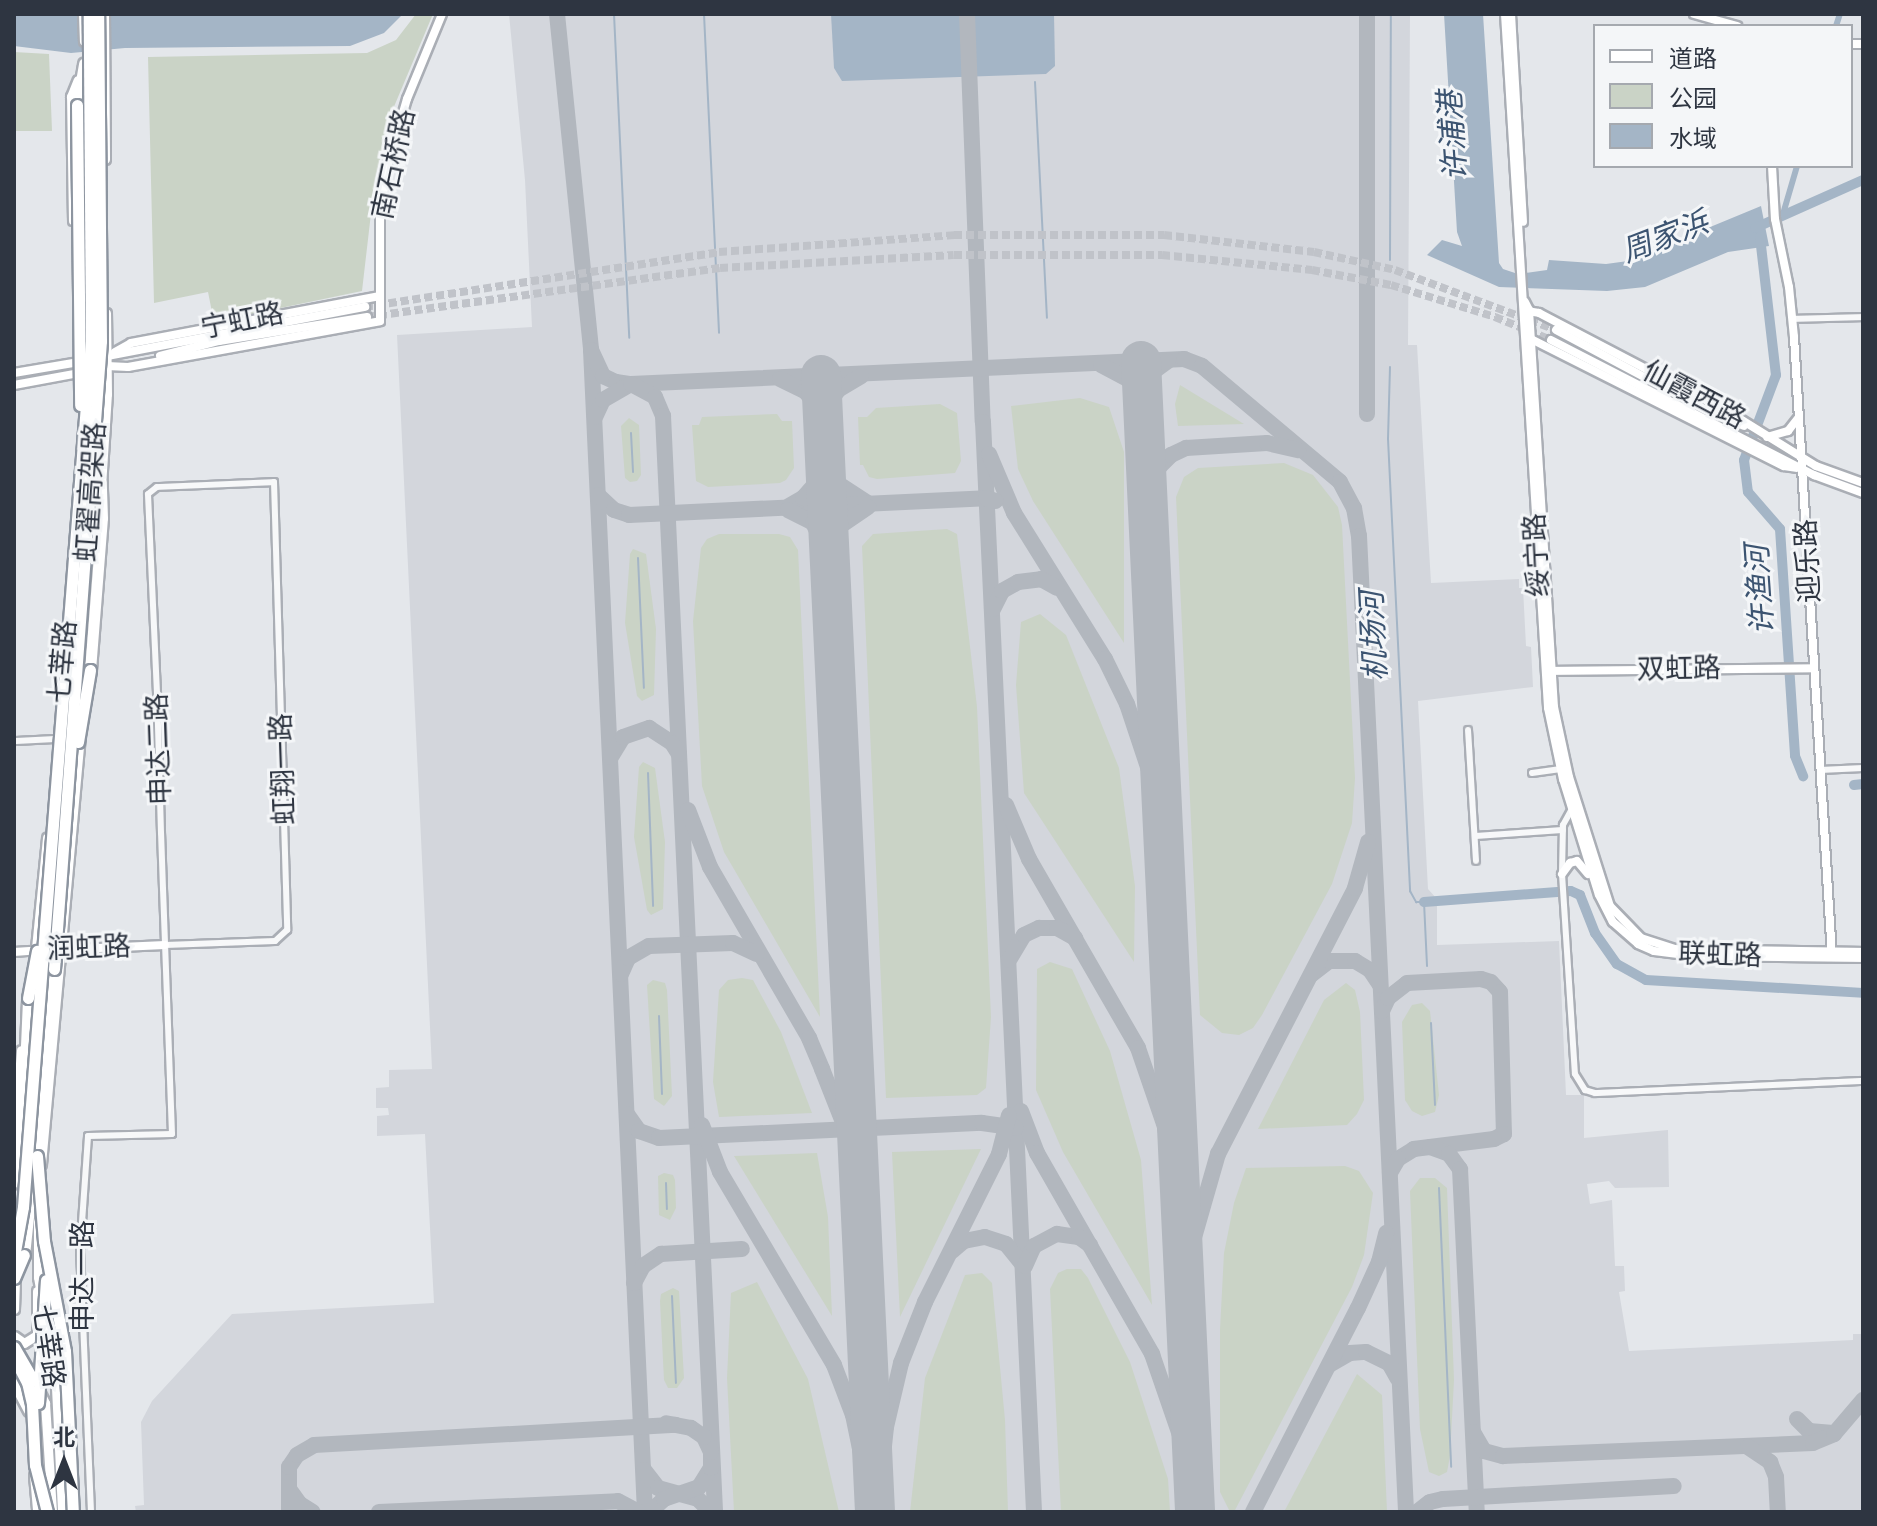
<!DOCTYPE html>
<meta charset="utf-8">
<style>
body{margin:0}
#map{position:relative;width:1877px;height:1526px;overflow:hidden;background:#e4e7eb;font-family:Roboto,"Noto Sans SC",sans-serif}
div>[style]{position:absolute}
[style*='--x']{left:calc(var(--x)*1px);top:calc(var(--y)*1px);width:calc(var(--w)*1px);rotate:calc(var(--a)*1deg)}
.built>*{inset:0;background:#d3d6dc}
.green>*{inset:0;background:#cad3c6}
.water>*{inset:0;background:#a4b5c6}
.stream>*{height:2px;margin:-1px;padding:0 1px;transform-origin:1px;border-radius:1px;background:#a4b5c6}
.canal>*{height:6px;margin:-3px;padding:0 3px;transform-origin:3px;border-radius:3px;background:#a4b5c6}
.river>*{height:10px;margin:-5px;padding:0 5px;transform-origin:5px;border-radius:5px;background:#a4b5c6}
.taxiway>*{height:16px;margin:-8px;padding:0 8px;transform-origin:8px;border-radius:8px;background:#b2b7be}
.runway>*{height:40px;margin:-20px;padding:0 20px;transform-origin:20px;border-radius:20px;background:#b2b7be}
.secondary-tunnel>*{height:8px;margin-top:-4px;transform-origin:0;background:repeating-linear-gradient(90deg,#c0c3c9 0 8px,transparent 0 12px)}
.roads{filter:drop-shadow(2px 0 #aaaeb5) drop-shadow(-2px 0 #aaaeb5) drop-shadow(0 2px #aaaeb5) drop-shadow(0 -2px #aaaeb5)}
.street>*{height:6px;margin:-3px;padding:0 3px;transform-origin:3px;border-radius:3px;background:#f7f8f9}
.secondary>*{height:8px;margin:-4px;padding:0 4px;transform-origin:4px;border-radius:4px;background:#fff}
.primary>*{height:9px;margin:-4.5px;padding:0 4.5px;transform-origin:4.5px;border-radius:4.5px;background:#fff}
.highway>*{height:11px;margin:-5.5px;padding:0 5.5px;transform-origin:5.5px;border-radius:5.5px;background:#fff}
.bridges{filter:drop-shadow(2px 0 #8d95a0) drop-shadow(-2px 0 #8d95a0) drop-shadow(0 2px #8d95a0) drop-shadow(0 -2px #8d95a0)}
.highway-bridge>*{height:11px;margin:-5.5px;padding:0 5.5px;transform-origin:5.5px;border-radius:5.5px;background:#fff}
span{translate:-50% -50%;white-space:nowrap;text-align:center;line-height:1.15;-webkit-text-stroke:6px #f4f6f8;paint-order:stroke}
.street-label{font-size:28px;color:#2e3541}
.water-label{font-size:30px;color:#3c5471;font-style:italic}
.frame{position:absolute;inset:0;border:16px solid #2e3541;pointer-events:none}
.legend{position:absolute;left:1593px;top:24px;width:260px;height:144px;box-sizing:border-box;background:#f4f6f8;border:2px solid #a5a9af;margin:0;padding:10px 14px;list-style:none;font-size:24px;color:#2e3541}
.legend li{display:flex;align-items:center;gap:16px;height:40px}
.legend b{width:40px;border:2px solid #a5a9af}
.north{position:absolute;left:24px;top:1422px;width:80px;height:80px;-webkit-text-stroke:6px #f4f6f8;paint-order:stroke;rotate:0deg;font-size:22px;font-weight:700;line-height:32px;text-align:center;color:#2e3541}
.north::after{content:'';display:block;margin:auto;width:28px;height:36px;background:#2e3541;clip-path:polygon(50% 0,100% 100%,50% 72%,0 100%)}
</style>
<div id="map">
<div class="built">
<div style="clip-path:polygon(509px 14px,1410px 14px,1408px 345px,1417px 345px,1431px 583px,1519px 579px,1519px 588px,1523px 588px,1526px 646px,1531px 647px,1533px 687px,1418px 701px,1428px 889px,1437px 899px,1437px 945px,1559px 941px,1566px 1095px,1584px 1095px,1584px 1138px,1668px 1130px,1669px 1187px,1615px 1188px,1609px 1181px,1587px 1184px,1590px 1204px,1612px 1200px,1615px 1266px,1624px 1266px,1625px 1291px,1619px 1292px,1629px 1351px,1853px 1340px,1853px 1334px,1863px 1334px,1863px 1512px,136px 1512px,135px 1506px,144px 1505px,141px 1422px,152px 1401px,232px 1314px,434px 1303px,425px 1134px,377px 1136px,377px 1116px,389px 1115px,388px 1108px,376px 1108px,376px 1088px,389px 1087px,389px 1070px,432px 1069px,397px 335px,532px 327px,525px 180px)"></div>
</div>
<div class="green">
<div style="clip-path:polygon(416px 14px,433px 14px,393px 109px,375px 179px,362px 291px,214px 322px,208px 292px,154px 303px,148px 57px,367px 53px,396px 40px)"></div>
<div style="clip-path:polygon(14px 52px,49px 54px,52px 131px,14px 131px)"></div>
<div style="clip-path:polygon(1180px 385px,1244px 424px,1178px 426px,1175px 404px)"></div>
<div style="clip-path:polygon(1080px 398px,1109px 407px,1124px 452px,1124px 643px,1033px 501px,1018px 469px,1011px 406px)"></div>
<div style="clip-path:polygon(940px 404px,957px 413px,961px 461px,955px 473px,877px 479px,869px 477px,863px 465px,860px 465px,858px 417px,867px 417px,876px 408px)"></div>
<div style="clip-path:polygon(777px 414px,782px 421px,792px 421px,794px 468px,786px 480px,780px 483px,708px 487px,696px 481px,692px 425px,699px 425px,702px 417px)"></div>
<div style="clip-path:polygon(629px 418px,639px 425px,641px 475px,637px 481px,630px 482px,625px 478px,621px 426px)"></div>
<div style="clip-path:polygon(1284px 463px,1313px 475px,1338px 507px,1342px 525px,1355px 778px,1352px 823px,1332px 884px,1262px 1015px,1253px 1028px,1239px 1035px,1222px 1033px,1200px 1015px,1176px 497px,1184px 477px,1198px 468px)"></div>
<div style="clip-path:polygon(947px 529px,957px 534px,977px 707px,991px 1017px,986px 1088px,977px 1095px,886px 1098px,862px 546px,873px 534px)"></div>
<div style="clip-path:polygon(719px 534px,779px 534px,790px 537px,798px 550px,820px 1017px,724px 852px,702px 786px,693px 621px,701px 548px,707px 539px)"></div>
<div style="clip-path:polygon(633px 549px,646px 554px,656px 629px,654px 695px,642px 701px,637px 696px,625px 623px,630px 554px)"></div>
<div style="clip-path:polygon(1040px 614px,1066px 635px,1119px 768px,1135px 886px,1134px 962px,1024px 793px,1016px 685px,1021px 622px)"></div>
<div style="clip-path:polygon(643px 762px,655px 768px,665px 842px,663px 909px,651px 915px,647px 910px,634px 837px,639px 767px)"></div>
<div style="clip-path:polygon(1050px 962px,1072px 969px,1110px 1051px,1141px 1160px,1152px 1305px,1063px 1152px,1036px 1090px,1037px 969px)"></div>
<div style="clip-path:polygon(742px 978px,753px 980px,781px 1032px,812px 1113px,719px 1117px,713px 1082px,719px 990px,728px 980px)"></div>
<div style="clip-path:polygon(653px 980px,665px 983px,667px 990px,672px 1096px,664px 1106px,654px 1099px,647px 985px)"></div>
<div style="clip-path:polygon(1346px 983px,1355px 990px,1360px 1012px,1364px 1100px,1357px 1114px,1347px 1125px,1258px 1129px,1324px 1000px)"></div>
<div style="clip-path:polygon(1422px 1003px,1430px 1011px,1439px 1095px,1435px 1112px,1422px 1116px,1412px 1111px,1405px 1100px,1402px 1022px,1412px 1005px)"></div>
<div style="clip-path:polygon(981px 1149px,900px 1317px,892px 1152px)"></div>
<div style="clip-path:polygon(817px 1153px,828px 1217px,832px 1316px,734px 1156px)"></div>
<div style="clip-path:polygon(1345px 1166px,1359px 1171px,1373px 1193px,1364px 1255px,1352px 1287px,1234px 1512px,1230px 1512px,1220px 1492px,1220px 1330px,1224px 1253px,1234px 1203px,1246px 1168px)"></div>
<div style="clip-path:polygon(664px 1173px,673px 1175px,675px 1180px,676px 1208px,670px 1220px,659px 1215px,658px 1176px)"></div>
<div style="clip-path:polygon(1420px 1178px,1435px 1178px,1447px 1188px,1454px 1380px,1450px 1456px,1447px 1472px,1439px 1476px,1429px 1472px,1420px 1429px,1410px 1191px)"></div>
<div style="clip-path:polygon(1067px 1269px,1081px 1269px,1088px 1278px,1130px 1362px,1168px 1479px,1170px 1512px,1061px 1512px,1050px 1289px,1058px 1273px)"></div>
<div style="clip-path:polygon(982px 1273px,992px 1283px,1005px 1420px,1008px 1512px,910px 1512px,925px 1378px,965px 1275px)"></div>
<div style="clip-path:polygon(757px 1282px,808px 1379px,839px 1512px,734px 1512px,727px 1378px,731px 1293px)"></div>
<div style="clip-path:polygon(673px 1288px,679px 1291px,684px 1378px,677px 1388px,668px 1388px,664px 1380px,660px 1301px,661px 1294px)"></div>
<div style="clip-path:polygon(1357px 1374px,1382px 1395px,1387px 1512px,1284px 1512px)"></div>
</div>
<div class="water">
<div style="clip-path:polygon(14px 14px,403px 14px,384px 33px,350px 46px,125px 48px,71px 53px,14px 46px)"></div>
<div style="clip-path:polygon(831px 14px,1054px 14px,1055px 66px,1046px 74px,842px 81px,834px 68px)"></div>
<div style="clip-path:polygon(1444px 14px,1483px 14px,1499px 263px,1503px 269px,1518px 274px,1547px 270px,1549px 260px,1606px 264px,1628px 261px,1761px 206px,1769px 246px,1728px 252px,1645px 287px,1607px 291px,1499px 287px,1427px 255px,1442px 240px,1462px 246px,1457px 232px)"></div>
</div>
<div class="stream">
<div style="--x:614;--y:14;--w:324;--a:87.3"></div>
<div style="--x:704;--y:14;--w:319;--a:87.3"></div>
<div style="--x:1035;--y:82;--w:236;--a:87.1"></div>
<div style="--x:1390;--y:260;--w:246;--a:-89.8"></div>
<div style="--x:1390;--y:367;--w:72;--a:91.6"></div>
<div style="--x:1388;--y:439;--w:453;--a:87.2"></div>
<div style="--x:1410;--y:891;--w:13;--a:61"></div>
<div style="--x:1416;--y:902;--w:8;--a:0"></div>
<div style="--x:1424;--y:902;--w:64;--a:87.3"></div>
<div style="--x:631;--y:433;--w:39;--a:87"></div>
<div style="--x:638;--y:558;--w:130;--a:87.4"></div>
<div style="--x:648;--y:773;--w:133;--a:87.8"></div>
<div style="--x:659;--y:1016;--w:78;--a:87.8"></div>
<div style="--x:1431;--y:1023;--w:82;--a:87.2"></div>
<div style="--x:666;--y:1183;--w:26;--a:88"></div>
<div style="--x:1439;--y:1188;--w:279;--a:87.5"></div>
<div style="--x:672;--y:1296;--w:87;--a:87.4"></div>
</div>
<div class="canal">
<div style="--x:1836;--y:26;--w:13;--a:-72"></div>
<div style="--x:1783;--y:214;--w:50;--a:-73.7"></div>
</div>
<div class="river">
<div style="--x:1755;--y:228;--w:118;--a:-24"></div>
<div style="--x:1760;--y:237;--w:139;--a:83.4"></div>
<div style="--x:1776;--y:375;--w:91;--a:110.6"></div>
<div style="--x:1744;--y:460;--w:32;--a:83"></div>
<div style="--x:1748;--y:492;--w:49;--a:49.1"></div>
<div style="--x:1780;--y:529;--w:227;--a:86.2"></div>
<div style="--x:1795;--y:756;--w:22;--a:68"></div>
<div style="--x:1854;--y:785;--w:9;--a:-6"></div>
<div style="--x:1424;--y:902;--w:147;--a:-4.3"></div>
<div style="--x:1571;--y:891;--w:10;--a:24"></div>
<div style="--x:1580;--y:895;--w:41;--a:68.5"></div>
<div style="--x:1595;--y:933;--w:38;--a:55"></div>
<div style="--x:1617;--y:964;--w:33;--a:29"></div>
<div style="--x:1646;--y:980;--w:217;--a:3.4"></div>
</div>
<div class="taxiway">
<div style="--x:557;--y:14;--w:338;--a:84.2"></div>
<div style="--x:591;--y:350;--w:1163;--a:87.34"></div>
<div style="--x:967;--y:14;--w:408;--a:87.8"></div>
<div style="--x:983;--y:422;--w:1091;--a:87.32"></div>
<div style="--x:591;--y:350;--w:29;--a:65"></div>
<div style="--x:603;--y:376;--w:14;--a:25"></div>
<div style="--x:616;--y:382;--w:15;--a:8"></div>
<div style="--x:631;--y:384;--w:554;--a:-2.59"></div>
<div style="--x:1184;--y:359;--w:19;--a:21"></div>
<div style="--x:1202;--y:366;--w:180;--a:40"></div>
<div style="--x:1340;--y:482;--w:30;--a:62"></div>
<div style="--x:1354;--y:508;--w:28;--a:80"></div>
<div style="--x:1359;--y:536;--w:977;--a:87.24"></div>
<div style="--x:1101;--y:365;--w:32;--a:28"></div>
<div style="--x:1129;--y:380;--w:31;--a:61"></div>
<div style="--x:780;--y:379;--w:28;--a:26"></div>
<div style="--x:805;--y:391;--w:21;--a:51"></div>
<div style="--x:818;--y:407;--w:16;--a:72"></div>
<div style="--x:1143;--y:393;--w:20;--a:-70"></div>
<div style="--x:1150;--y:374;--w:22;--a:-36"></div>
<div style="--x:1367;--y:414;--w:400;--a:-90"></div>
<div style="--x:595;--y:417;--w:19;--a:-65"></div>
<div style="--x:603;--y:400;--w:32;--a:-30"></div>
<div style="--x:631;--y:384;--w:27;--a:28"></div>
<div style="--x:655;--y:397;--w:21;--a:67"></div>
<div style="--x:663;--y:416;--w:1097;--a:87.28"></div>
<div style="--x:824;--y:425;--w:19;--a:-81"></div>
<div style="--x:827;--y:406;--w:19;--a:-55"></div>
<div style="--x:838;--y:390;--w:27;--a:-31"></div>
<div style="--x:989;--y:454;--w:64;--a:67"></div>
<div style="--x:1014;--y:513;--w:172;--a:58.1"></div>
<div style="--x:1105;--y:659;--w:50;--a:63.9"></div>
<div style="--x:1127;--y:704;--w:85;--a:71.6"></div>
<div style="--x:1154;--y:785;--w:71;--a:81.9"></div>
<div style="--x:825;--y:455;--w:30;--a:67"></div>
<div style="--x:837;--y:483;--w:37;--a:33"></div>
<div style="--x:598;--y:495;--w:22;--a:43"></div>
<div style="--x:614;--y:510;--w:16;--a:18"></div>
<div style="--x:629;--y:515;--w:357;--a:-2.7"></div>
<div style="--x:986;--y:498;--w:10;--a:17"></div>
<div style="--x:1148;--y:496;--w:31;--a:-69"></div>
<div style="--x:1159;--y:467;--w:17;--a:-45"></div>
<div style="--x:1171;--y:455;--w:17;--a:-25"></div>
<div style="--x:1186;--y:448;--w:81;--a:-3.5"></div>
<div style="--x:1267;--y:443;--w:32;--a:13"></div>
<div style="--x:789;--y:506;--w:16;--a:-30"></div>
<div style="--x:803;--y:498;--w:18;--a:-49"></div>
<div style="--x:815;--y:484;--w:30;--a:-70"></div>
<div style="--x:788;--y:510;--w:28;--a:27"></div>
<div style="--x:813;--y:523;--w:36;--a:63"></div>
<div style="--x:830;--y:561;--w:19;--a:-84"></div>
<div style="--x:832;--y:542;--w:18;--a:-63"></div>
<div style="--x:840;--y:526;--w:34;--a:-34"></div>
<div style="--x:993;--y:609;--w:20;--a:-63"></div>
<div style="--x:1002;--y:591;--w:18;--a:-29"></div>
<div style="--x:1018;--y:582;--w:23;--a:-7"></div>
<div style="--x:1041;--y:579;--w:18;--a:29"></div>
<div style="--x:611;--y:757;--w:23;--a:-59"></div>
<div style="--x:623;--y:737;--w:28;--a:-19"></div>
<div style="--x:649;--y:728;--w:27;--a:33"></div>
<div style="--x:672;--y:743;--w:13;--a:58"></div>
<div style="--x:1006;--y:805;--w:59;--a:66.9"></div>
<div style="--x:1029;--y:859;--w:218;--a:60"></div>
<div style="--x:1138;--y:1048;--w:83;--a:71.1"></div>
<div style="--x:1165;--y:1127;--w:93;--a:80.1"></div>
<div style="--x:688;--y:810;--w:61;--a:68.9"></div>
<div style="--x:710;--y:867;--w:198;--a:59.9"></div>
<div style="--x:809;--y:1038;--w:34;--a:67"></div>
<div style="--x:822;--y:1069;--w:66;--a:68.5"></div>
<div style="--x:846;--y:1130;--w:100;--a:80.8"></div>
<div style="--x:1009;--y:960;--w:29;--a:-59"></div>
<div style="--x:1024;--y:935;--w:17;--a:-25"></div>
<div style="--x:1039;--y:928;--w:18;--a:0"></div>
<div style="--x:1057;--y:928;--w:21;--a:29"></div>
<div style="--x:621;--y:974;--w:17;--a:-66"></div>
<div style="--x:628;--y:958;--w:24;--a:-30"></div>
<div style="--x:649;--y:946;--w:84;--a:-2"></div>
<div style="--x:733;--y:943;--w:26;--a:25"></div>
<div style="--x:1311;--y:975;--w:23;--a:-38"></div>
<div style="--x:1329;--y:961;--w:26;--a:0"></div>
<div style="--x:1355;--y:961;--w:17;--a:31"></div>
<div style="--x:1370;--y:970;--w:18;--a:56"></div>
<div style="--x:1382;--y:1011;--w:14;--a:-65"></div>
<div style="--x:1388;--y:998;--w:24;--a:-38"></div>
<div style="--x:1407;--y:983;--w:74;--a:-3.1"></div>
<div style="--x:1481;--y:979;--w:10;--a:17"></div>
<div style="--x:1491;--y:982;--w:13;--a:48"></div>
<div style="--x:1500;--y:992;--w:142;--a:88.4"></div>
<div style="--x:1504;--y:1134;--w:11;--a:153"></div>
<div style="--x:1494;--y:1139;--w:81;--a:172.9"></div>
<div style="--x:1414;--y:1149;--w:19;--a:148"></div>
<div style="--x:1398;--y:1159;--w:16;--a:120"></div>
<div style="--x:1021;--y:1111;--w:45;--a:69.1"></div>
<div style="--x:1037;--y:1153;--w:232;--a:60.2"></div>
<div style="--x:1152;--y:1354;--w:92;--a:71"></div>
<div style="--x:1182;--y:1441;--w:72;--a:80.4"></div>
<div style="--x:627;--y:1114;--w:21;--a:55"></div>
<div style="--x:639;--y:1131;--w:21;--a:19"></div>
<div style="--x:659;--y:1138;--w:323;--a:-2.7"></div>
<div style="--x:982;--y:1123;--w:34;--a:8"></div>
<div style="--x:702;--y:1125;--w:50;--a:69"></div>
<div style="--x:720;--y:1172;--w:224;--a:59.4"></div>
<div style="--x:834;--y:1365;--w:53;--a:69.2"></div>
<div style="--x:853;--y:1415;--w:99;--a:78.3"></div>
<div style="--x:1430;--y:1147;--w:20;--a:20"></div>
<div style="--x:1449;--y:1154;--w:19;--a:54"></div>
<div style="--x:1460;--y:1169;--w:343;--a:87.2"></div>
<div style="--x:952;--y:1251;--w:16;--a:-40"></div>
<div style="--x:964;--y:1241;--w:21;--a:-11"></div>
<div style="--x:985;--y:1237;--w:22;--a:18"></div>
<div style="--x:1006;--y:1244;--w:26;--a:51"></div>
<div style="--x:1025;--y:1266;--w:22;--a:-66"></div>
<div style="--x:1034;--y:1246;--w:26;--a:-28"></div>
<div style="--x:1057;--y:1234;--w:22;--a:8"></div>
<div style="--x:1079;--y:1237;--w:14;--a:36"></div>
<div style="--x:634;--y:1283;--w:19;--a:-62"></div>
<div style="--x:643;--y:1266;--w:22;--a:-34"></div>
<div style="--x:661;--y:1254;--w:81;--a:-3.5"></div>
<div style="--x:1187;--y:1337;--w:96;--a:-86.4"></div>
<div style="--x:1193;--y:1241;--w:91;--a:-74"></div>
<div style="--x:1218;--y:1154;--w:299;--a:-62.7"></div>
<div style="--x:1355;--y:888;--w:48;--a:-74.2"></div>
<div style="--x:1329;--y:1365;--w:24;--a:-30"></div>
<div style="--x:1350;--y:1353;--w:16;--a:-4"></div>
<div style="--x:1366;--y:1352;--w:25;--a:26"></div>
<div style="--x:1389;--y:1363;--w:18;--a:61"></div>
<div style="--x:1797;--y:1419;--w:17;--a:45"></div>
<div style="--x:1809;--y:1431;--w:21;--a:5"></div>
<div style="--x:1473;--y:1432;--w:22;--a:60"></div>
<div style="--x:1484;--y:1451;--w:20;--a:15"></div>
<div style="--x:1503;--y:1456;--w:310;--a:-2.4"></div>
<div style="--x:1813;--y:1443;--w:23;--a:-23"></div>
<div style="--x:1834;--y:1434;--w:45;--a:-49.5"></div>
<div style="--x:1748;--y:1447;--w:27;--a:34"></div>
<div style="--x:1770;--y:1462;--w:16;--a:68"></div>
<div style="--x:1776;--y:1477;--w:35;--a:87"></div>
<div style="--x:644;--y:1470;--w:23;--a:52"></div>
<div style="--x:658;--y:1488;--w:41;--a:15.4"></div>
<div style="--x:698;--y:1499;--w:18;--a:45"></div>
<div style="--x:289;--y:1489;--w:19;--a:54"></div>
<div style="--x:300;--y:1504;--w:15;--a:32"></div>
<div style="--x:878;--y:1502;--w:75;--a:-83.9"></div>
<div style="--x:886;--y:1427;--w:66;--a:-76.8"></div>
<div style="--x:901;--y:1363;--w:66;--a:-68.5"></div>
<div style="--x:925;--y:1302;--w:165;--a:-63.4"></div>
<div style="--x:999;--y:1154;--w:40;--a:-75.6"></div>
<div style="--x:289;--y:1512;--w:45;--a:-90"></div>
<div style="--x:289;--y:1467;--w:14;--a:-56"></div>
<div style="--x:297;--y:1455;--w:20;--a:-30"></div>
<div style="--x:314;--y:1445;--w:362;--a:-3.2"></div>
<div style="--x:379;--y:1512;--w:239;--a:-2.6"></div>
<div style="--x:618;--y:1501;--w:24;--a:28"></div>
<div style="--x:650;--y:1512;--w:19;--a:-43"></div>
<div style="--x:664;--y:1499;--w:37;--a:-19"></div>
<div style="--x:699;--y:1487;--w:22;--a:-58"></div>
<div style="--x:711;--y:1468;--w:16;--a:-90"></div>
<div style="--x:711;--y:1452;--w:17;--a:-115"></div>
<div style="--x:704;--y:1437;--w:16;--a:-145"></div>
<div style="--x:691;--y:1428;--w:25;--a:-169"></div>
<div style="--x:1253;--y:1512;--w:229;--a:-62.8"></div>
<div style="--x:1358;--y:1308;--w:51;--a:-65.5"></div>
<div style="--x:1379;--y:1262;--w:30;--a:-76"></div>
<div style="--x:1417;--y:1512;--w:16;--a:-38"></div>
<div style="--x:1430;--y:1502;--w:13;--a:-13"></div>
<div style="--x:1443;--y:1499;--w:231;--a:-3.2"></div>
</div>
<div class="runway">
<div style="--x:1141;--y:361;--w:1152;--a:87.31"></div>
<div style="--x:821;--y:375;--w:1138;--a:87.28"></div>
</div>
<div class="secondary-tunnel">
<div style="--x:365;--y:307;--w:358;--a:-8.8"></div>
<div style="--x:719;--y:252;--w:236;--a:-4.1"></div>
<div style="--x:954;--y:235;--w:210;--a:0"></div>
<div style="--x:1164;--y:235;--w:151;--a:6.5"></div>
<div style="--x:1314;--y:252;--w:83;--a:12.5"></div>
<div style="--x:1395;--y:270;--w:172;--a:20.4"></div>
<div style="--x:367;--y:317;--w:356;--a:-7.9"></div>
<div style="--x:720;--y:268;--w:234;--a:-3.2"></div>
<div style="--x:954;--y:255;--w:208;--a:0"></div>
<div style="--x:1162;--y:255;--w:151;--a:5.7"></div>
<div style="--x:1312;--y:270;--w:80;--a:10.8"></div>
<div style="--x:1391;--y:285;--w:109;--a:17.1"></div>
<div style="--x:1495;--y:317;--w:61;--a:22.3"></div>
</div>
<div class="roads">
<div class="street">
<div style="--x:1792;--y:319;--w:71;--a:-1.6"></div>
<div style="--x:1468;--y:730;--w:131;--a:86.5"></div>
<div style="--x:14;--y:741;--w:43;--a:-2.7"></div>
<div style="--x:1820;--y:770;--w:43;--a:-2.7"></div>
<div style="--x:1532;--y:773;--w:29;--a:-8"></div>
<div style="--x:1573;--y:807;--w:21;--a:119"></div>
<div style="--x:1563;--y:825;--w:49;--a:91.2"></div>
<div style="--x:1562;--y:874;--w:200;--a:86.3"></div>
<div style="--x:1575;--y:1074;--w:19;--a:58"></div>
<div style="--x:1585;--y:1090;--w:10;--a:17"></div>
<div style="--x:1595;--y:1093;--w:268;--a:-2.6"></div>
<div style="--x:1475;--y:836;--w:88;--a:-3.9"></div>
<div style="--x:91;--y:1512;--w:261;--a:-92.4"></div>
<div style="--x:80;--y:1251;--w:115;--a:-86"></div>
<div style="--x:88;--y:1136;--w:84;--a:-1.4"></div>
<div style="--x:172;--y:1134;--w:245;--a:-92.1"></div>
<div style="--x:163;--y:889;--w:56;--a:-92"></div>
<div style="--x:161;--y:833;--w:140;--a:-91.6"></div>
<div style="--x:157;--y:693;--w:199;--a:-92.6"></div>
<div style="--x:148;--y:494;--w:11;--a:-38"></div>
<div style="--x:157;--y:487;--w:117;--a:-2.4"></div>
<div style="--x:274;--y:482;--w:448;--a:88.3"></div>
<div style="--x:287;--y:930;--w:16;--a:137"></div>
<div style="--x:275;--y:941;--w:110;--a:177.9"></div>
</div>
<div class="secondary">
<div style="--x:1505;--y:14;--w:695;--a:86.45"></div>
<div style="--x:1548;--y:708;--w:73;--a:78.1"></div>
<div style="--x:1563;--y:779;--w:121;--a:72.8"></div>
<div style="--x:1599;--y:895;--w:30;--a:63"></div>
<div style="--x:1613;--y:922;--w:33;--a:41"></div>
<div style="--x:1638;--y:944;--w:17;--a:24"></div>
<div style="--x:1654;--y:951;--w:40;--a:7.1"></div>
<div style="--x:1694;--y:956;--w:169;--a:0.7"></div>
<div style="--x:1511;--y:14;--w:208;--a:86.7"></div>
<div style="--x:1694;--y:14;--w:45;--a:15.6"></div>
<div style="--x:1851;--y:44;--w:12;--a:0"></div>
<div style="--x:1772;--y:166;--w:53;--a:86.8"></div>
<div style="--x:1775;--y:219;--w:69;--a:78.4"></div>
<div style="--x:1789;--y:287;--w:50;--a:84.3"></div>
<div style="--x:1794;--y:337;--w:621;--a:86.49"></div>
<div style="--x:73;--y:221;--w:124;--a:-90.9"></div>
<div style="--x:71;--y:97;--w:18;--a:-68"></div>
<div style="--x:1525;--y:302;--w:9;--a:63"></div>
<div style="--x:1529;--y:310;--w:398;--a:86.4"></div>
<div style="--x:1554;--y:707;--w:72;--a:77.9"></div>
<div style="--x:1569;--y:777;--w:135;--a:72.4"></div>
<div style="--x:1610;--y:906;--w:45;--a:45.9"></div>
<div style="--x:1641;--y:938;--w:35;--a:18"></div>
<div style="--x:1674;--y:949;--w:189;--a:0.9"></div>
<div style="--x:1527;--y:311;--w:12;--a:9"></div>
<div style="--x:1539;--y:313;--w:218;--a:27.6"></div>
<div style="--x:1732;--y:414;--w:99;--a:31.8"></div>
<div style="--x:1816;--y:466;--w:50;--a:19.9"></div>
<div style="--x:1556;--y:330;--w:170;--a:28.1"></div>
<div style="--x:1706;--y:410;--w:41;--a:22.8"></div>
<div style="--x:1529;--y:338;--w:285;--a:26.7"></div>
<div style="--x:1784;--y:466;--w:12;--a:9"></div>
<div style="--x:1551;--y:340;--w:296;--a:27.2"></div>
<div style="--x:1814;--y:475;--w:52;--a:20.2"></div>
<div style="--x:115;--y:352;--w:18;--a:-29"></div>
<div style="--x:131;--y:343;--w:252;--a:-10.7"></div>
<div style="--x:160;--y:356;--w:61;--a:-14.3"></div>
<div style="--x:219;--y:341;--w:150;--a:-9.2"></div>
<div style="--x:102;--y:357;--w:268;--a:-10.8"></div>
<div style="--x:107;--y:366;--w:21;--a:3"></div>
<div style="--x:128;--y:367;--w:256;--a:-10.3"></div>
<div style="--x:380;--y:321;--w:105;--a:-90"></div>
<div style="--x:380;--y:216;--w:53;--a:-81.3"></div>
<div style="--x:388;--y:164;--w:68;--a:-73.7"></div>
<div style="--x:407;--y:99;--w:92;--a:-67.6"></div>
<div style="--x:14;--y:373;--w:72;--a:-9.6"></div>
<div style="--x:14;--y:385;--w:71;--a:-10.5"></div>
<div style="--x:1767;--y:437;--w:22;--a:-16"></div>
<div style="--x:1788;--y:431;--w:16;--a:-52"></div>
<div style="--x:1547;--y:671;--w:267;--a:-0.6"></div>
<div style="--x:1562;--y:874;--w:14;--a:-54"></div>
<div style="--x:1570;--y:863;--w:7;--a:-16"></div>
<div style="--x:1577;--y:861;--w:17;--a:50"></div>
<div style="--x:55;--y:950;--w:110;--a:-2.6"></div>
<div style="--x:14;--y:952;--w:27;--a:-4"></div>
</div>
<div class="primary">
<div style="--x:83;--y:14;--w:27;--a:88"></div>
<div style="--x:104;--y:14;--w:145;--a:89.6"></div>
<div style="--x:101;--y:486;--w:92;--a:-86.3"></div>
<div style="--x:107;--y:394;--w:81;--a:-90.7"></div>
<div style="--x:35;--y:958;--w:121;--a:-84.3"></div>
<div style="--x:17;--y:1155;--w:27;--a:-94"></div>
<div style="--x:15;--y:1128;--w:78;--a:-85.6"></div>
<div style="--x:41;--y:1164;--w:430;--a:-84.8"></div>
<div style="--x:38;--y:1222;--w:55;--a:90"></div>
<div style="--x:38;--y:1277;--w:22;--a:80"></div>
<div style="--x:14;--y:1309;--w:37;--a:-88"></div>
<div style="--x:46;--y:1322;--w:46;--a:78.7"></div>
<div style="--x:55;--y:1367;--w:145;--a:87.2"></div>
<div style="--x:14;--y:1336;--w:12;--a:35"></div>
<div style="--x:24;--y:1343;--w:15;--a:-32"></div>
<div style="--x:37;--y:1335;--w:44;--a:-90"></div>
<div style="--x:14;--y:1377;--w:27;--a:27"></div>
<div style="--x:38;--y:1389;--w:16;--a:63"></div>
<div style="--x:45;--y:1403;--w:109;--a:86.3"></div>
<div style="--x:34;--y:1475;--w:37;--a:85"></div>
</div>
<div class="highway">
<div style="--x:77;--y:105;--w:42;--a:-80.3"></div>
<div style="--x:90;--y:670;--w:152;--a:-85.5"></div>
<div style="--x:102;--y:518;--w:36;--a:-92"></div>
<div style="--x:20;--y:1183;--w:185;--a:-87.5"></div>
<div style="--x:24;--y:1255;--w:288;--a:-84"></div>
<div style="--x:14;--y:1382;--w:32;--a:62"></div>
</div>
</div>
<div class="bridges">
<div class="highway-bridge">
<div style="--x:77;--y:105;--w:300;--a:89.4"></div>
<div style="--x:78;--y:742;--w:73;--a:-80.5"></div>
<div style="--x:54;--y:969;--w:630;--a:-85.72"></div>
<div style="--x:101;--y:341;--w:327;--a:-90.5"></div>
<div style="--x:28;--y:998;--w:48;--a:-79.2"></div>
<div style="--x:37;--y:1156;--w:85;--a:85.3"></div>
<div style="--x:44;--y:1241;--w:112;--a:79.2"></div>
<div style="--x:65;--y:1351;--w:161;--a:87.2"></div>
<div style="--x:14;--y:1257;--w:51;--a:-79.8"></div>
<div style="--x:23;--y:1207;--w:869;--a:-85.51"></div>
<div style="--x:91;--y:341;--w:327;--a:-90.4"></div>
<div style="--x:14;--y:1278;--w:25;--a:-67"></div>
<div style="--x:14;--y:1347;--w:39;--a:60"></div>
<div style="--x:14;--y:1358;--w:27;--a:62"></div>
<div style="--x:27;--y:1382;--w:23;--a:77"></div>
<div style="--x:32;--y:1404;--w:61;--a:87.2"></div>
<div style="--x:35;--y:1465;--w:49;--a:75.7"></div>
<div style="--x:38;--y:1403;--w:123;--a:-86.3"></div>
</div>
</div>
<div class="street-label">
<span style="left:394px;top:164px;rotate:-78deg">南石桥路</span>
<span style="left:242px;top:321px;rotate:-11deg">宁虹路</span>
<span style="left:1694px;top:395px;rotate:28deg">仙霞西路</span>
<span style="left:91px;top:492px;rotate:-86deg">虹翟高架路</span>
<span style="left:1537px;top:555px;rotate:-93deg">绥宁路</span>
<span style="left:1808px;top:561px;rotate:-93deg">迎乐路</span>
<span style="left:63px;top:662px;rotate:-85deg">七莘路</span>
<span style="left:1679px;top:669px;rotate:-1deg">双虹路</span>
<span style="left:159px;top:749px;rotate:-92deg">申达二路</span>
<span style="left:283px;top:769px;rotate:-92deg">虹翔一路</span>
<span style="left:89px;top:948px;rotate:-2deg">润虹路</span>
<span style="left:1720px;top:955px;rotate:2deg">联虹路</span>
<span style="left:83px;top:1276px;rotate:-90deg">申达一路</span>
<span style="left:48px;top:1346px;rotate:82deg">七莘路</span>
</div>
<div class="water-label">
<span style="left:1453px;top:136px;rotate:-94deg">许浦港</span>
<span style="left:1665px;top:237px;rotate:-21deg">周家浜</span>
<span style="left:1760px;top:590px;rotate:-94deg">许渔河</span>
<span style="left:1374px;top:636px;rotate:-93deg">机场河</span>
</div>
<div class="frame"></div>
<ul class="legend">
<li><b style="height:10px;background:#fff"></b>道路</li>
<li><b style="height:22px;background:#cad3c6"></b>公园</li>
<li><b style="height:22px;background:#a4b5c6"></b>水域</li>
</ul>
<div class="north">北</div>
</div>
